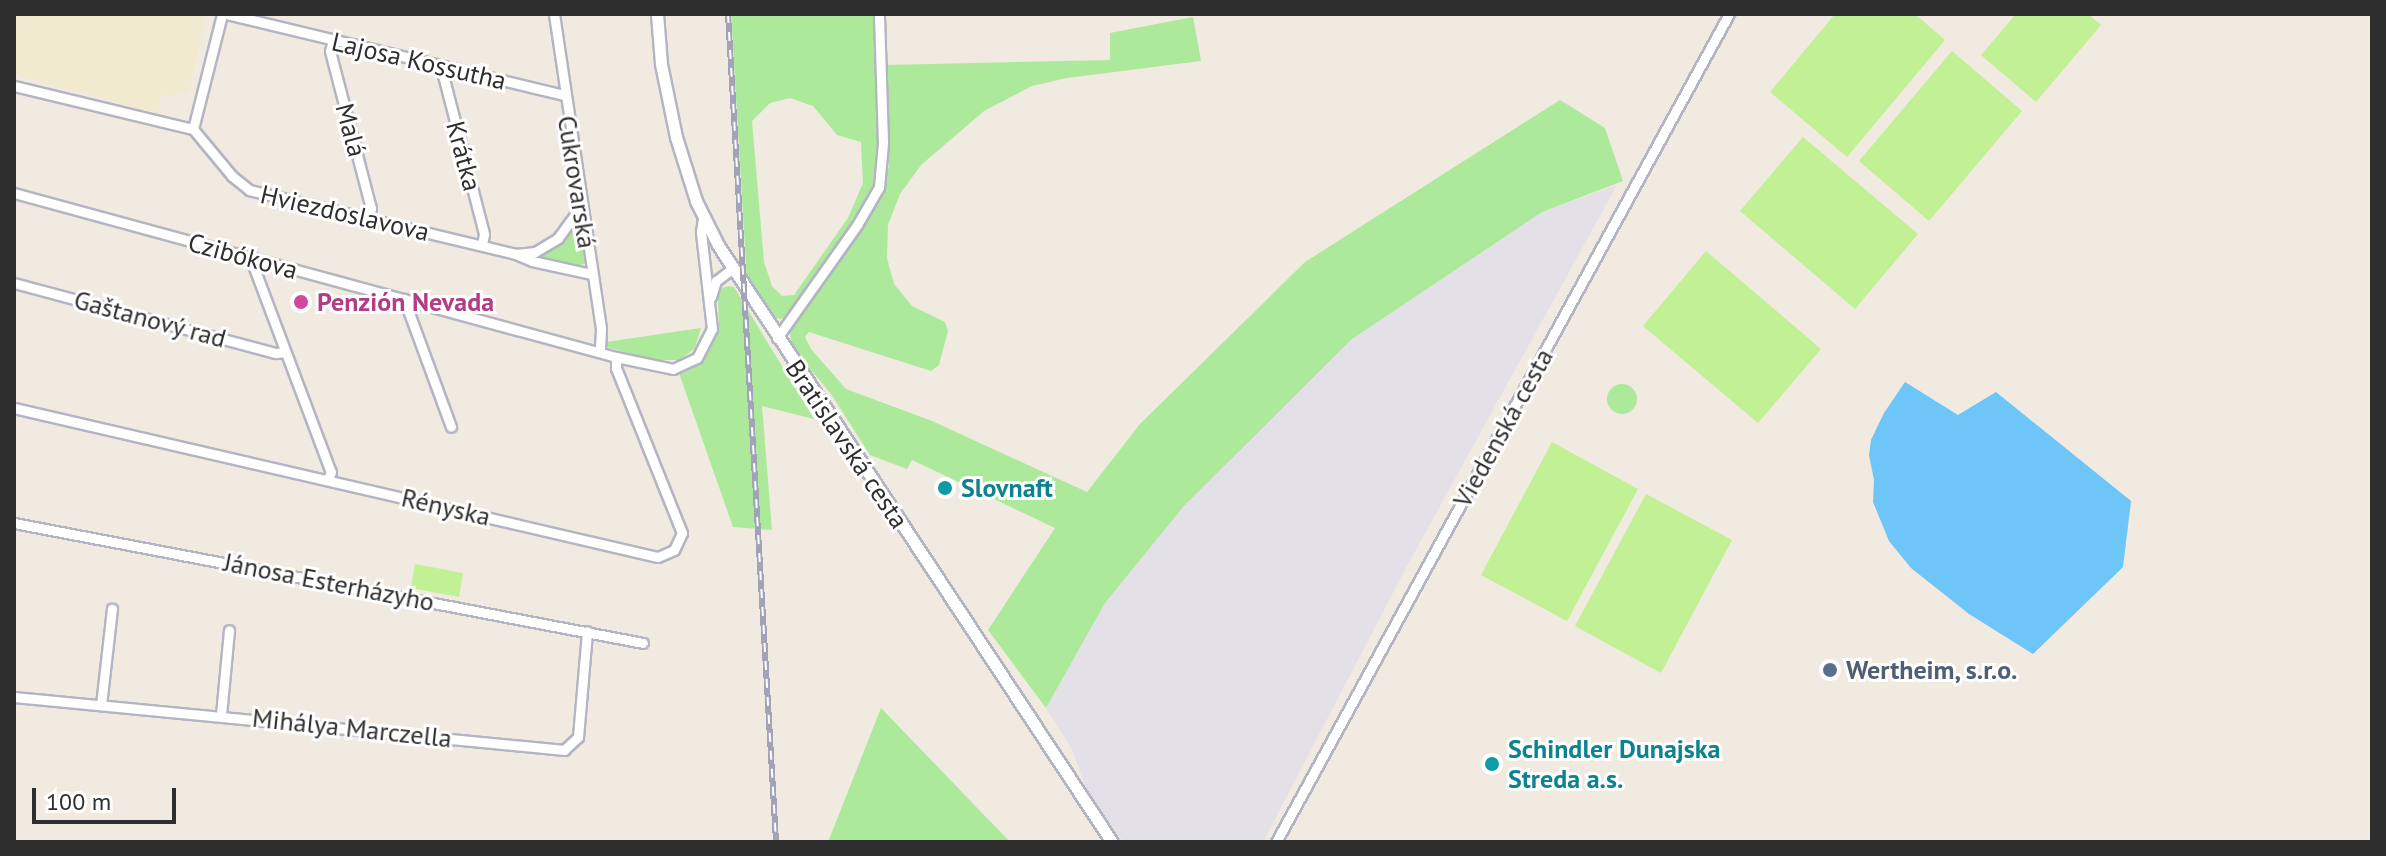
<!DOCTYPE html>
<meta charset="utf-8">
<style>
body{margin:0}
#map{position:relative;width:2386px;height:856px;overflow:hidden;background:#f0eae0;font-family:"PT Sans",sans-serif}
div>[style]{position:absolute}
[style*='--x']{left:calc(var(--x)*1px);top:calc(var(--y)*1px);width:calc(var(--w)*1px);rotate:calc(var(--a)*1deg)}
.industrial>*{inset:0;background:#e3e0e8}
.education>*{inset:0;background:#f2eacf}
.green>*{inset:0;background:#ade99a}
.round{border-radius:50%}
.pitch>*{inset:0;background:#c1f095}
.water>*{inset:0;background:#6ec5f7}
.roads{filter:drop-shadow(2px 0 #b4b5c2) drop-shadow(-2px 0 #b4b5c2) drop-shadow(0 2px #b4b5c2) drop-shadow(0 -2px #b4b5c2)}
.minor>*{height:9px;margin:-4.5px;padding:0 4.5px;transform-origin:4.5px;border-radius:4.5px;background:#fff}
.tertiary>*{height:11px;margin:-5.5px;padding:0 5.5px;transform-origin:5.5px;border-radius:5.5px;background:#fff}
.rail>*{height:6px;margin-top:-3px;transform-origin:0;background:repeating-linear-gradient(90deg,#fff 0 9px,#a2a3b9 0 18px);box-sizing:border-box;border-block:2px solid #a2a3b9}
.dots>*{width:22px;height:22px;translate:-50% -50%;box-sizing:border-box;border:4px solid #fff;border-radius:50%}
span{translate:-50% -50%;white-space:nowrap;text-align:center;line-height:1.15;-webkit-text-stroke:6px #fff;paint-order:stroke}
.street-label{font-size:26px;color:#2e2e2e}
.hotel-label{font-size:26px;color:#b23c85;font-weight:700}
.left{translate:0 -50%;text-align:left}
.culture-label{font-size:26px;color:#0d838f;font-weight:700}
.service-label{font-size:26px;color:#4e5e75;font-weight:700}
.frame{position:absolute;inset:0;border:16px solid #2e2e2e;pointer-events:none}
.scale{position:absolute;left:32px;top:788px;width:144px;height:36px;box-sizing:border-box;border:4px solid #2e2e2e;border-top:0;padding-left:10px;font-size:24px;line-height:28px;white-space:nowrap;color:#2e2e2e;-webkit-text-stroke:6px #fff;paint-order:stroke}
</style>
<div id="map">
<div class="industrial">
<div style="clip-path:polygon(1617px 185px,1407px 566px,1263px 842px,1123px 842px,1087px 791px,1072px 749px,1046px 708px,1105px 603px,1184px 506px,1352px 339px,1542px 212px)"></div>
</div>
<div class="education">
<div style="clip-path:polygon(14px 14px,206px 14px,189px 93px,178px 91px,177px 97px,162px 94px,158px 113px,14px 75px)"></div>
</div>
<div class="green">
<div style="clip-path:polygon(evenodd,731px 14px,874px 14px,880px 150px,877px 177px,853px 223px,789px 316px,780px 319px,770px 316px,747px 282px,731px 14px,790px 98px,813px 106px,837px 135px,861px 142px,863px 183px,848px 218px,794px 295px,782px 296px,772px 286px,764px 262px,752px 121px,770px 103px,790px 98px)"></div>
<div style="clip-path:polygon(1193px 17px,1201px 61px,1067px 78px,1032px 86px,984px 111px,921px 165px,900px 194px,888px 225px,887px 258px,894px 284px,912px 306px,945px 322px,948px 331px,939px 365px,931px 371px,809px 332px,805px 337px,811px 349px,846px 389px,932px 421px,1087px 492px,1140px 424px,1305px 262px,1560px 100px,1605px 128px,1623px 181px,1542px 212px,1352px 339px,1184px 506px,1105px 603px,1046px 708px,988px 630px,1055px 528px,912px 460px,907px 469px,870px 455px,831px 394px,792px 347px,790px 332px,884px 188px,889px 165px,886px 65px,1110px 60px,1110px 33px)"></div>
<div style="clip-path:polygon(580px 211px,587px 263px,574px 267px,537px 258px,560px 242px)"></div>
<div style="clip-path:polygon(728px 286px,734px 287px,814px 419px,762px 406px,772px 530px,733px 527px,679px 373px,697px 363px,713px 343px,719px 328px,718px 298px,722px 288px)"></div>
<div style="clip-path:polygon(701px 328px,695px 348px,680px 360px,653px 360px,607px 347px,606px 342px)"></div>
<div class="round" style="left:1607px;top:384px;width:30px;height:30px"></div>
<div style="clip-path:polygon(881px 708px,1010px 842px,828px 842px)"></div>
</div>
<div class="pitch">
<div style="clip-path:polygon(1835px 14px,1915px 14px,1945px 40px,1847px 157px,1770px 92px)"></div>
<div style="clip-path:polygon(2016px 14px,2088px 14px,2101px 25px,2036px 102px,1981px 55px)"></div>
<div style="clip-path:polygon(1952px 51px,2022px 111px,1929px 221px,1859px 161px)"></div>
<div style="clip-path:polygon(1803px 137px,1918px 234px,1855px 309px,1740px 211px)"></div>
<div style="clip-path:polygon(1706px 251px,1821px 349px,1758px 423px,1643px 326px)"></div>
<div style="clip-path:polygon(1552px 442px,1638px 489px,1567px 621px,1481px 575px)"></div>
<div style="clip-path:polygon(1646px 494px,1732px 540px,1661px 673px,1575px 626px)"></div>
<div style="clip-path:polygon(415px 564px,463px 573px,459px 597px,411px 588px)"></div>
</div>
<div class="water">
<div style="clip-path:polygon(1905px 382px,1958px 415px,1996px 392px,2131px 501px,2123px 567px,2033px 654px,1969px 614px,1911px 568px,1889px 541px,1873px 502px,1874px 480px,1869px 455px,1871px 440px,1884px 413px)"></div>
</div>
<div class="roads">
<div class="minor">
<div style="--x:227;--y:14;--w:347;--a:13.5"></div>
<div style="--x:554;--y:14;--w:318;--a:81.5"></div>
<div style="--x:601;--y:329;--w:21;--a:93"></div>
<div style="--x:333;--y:40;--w:11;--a:105"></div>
<div style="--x:330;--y:51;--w:162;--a:75.4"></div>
<div style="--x:371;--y:208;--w:11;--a:100"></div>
<div style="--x:444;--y:67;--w:8;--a:97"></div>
<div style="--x:443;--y:75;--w:164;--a:75.5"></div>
<div style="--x:484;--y:234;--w:11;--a:100"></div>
<div style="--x:14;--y:86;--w:184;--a:13.5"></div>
<div style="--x:193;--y:129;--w:61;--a:50.3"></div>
<div style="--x:232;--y:176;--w:22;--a:39"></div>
<div style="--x:249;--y:190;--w:274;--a:13.5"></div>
<div style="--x:515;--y:254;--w:20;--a:-6"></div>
<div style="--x:535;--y:252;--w:27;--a:-31"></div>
<div style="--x:558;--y:238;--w:29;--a:-54"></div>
<div style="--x:575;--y:215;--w:19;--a:-72"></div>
<div style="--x:193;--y:129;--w:119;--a:-75.8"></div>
<div style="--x:14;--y:193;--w:624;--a:15.24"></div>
<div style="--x:616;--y:357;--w:58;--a:11.9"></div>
<div style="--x:673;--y:369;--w:26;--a:-25"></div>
<div style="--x:697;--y:358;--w:33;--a:-63"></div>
<div style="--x:712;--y:329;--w:98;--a:-96.5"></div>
<div style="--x:701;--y:232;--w:15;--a:-82"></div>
<div style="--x:518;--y:255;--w:15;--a:23"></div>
<div style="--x:532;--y:261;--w:60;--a:12.4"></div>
<div style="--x:254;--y:258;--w:7;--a:98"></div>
<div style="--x:253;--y:265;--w:221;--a:69.4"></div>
<div style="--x:331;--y:472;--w:8;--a:113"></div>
<div style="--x:14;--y:283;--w:271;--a:15"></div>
<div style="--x:276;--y:353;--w:9;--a:-6"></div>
<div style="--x:711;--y:297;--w:17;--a:-73"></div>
<div style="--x:716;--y:281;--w:20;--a:-37"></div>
<div style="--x:404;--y:299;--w:136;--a:69.8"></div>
<div style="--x:777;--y:338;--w:138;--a:-54.7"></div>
<div style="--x:857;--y:225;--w:44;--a:-59.9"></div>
<div style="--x:879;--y:187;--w:44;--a:-84.8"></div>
<div style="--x:883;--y:143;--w:129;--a:-91.8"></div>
<div style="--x:14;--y:408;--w:661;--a:13.03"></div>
<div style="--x:658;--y:557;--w:17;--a:-24"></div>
<div style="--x:674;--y:550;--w:19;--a:-65"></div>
<div style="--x:682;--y:533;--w:178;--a:-111.8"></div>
<div style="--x:616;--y:368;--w:11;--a:-90"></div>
<div style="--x:14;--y:523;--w:640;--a:10.8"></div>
<div style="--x:14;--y:697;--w:553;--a:5.5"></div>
<div style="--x:564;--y:750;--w:19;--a:-43"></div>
<div style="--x:578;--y:737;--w:106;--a:-85.1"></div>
<div style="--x:101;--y:705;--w:97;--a:-83.5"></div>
<div style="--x:221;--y:715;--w:85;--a:-84.6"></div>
<div style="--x:1276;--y:842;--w:944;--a:-61.32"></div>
</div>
<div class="tertiary">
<div style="--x:657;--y:14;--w:50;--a:85.4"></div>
<div style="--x:661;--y:64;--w:75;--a:78.4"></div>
<div style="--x:676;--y:137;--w:67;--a:72.6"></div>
<div style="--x:696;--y:201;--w:49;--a:63.4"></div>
<div style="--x:718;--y:245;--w:715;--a:56.58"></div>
</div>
</div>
<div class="rail">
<div style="--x:728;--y:14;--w:829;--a:86.68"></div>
</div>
<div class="dots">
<div style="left:301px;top:302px;background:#d1479c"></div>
<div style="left:945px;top:488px;background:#0f9aa8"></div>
<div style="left:1830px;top:670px;background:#5c6f8a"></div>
<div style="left:1492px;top:764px;background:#0f9aa8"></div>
</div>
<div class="street-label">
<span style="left:419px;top:61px;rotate:13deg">Lajosa Kossutha</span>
<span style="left:351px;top:130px;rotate:75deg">Malá</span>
<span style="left:464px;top:156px;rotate:75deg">Krátka</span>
<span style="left:577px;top:182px;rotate:81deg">Cukrovarská</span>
<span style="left:345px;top:213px;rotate:13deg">Hviezdoslavova</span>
<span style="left:243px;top:256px;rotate:15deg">Czibókova</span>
<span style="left:150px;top:319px;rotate:15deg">Gaštanový rad</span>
<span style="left:1503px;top:428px;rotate:-61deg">Viedenská cesta</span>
<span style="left:847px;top:444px;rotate:56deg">Bratislavská cesta</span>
<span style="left:446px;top:507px;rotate:13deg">Rényska</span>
<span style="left:329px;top:582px;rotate:11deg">Jánosa Esterházyho</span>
<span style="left:352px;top:728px;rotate:6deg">Mihálya Marczella</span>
</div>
<div class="hotel-label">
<span class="left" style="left:317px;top:302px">Penzión Nevada</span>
</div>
<div class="culture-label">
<span class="left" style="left:961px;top:488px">Slovnaft</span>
<span class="left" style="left:1508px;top:764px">Schindler Dunajska<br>Streda a.s.</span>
</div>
<div class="service-label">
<span class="left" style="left:1846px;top:670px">Wertheim, s.r.o.</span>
</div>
<div class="frame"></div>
<div class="scale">100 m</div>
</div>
